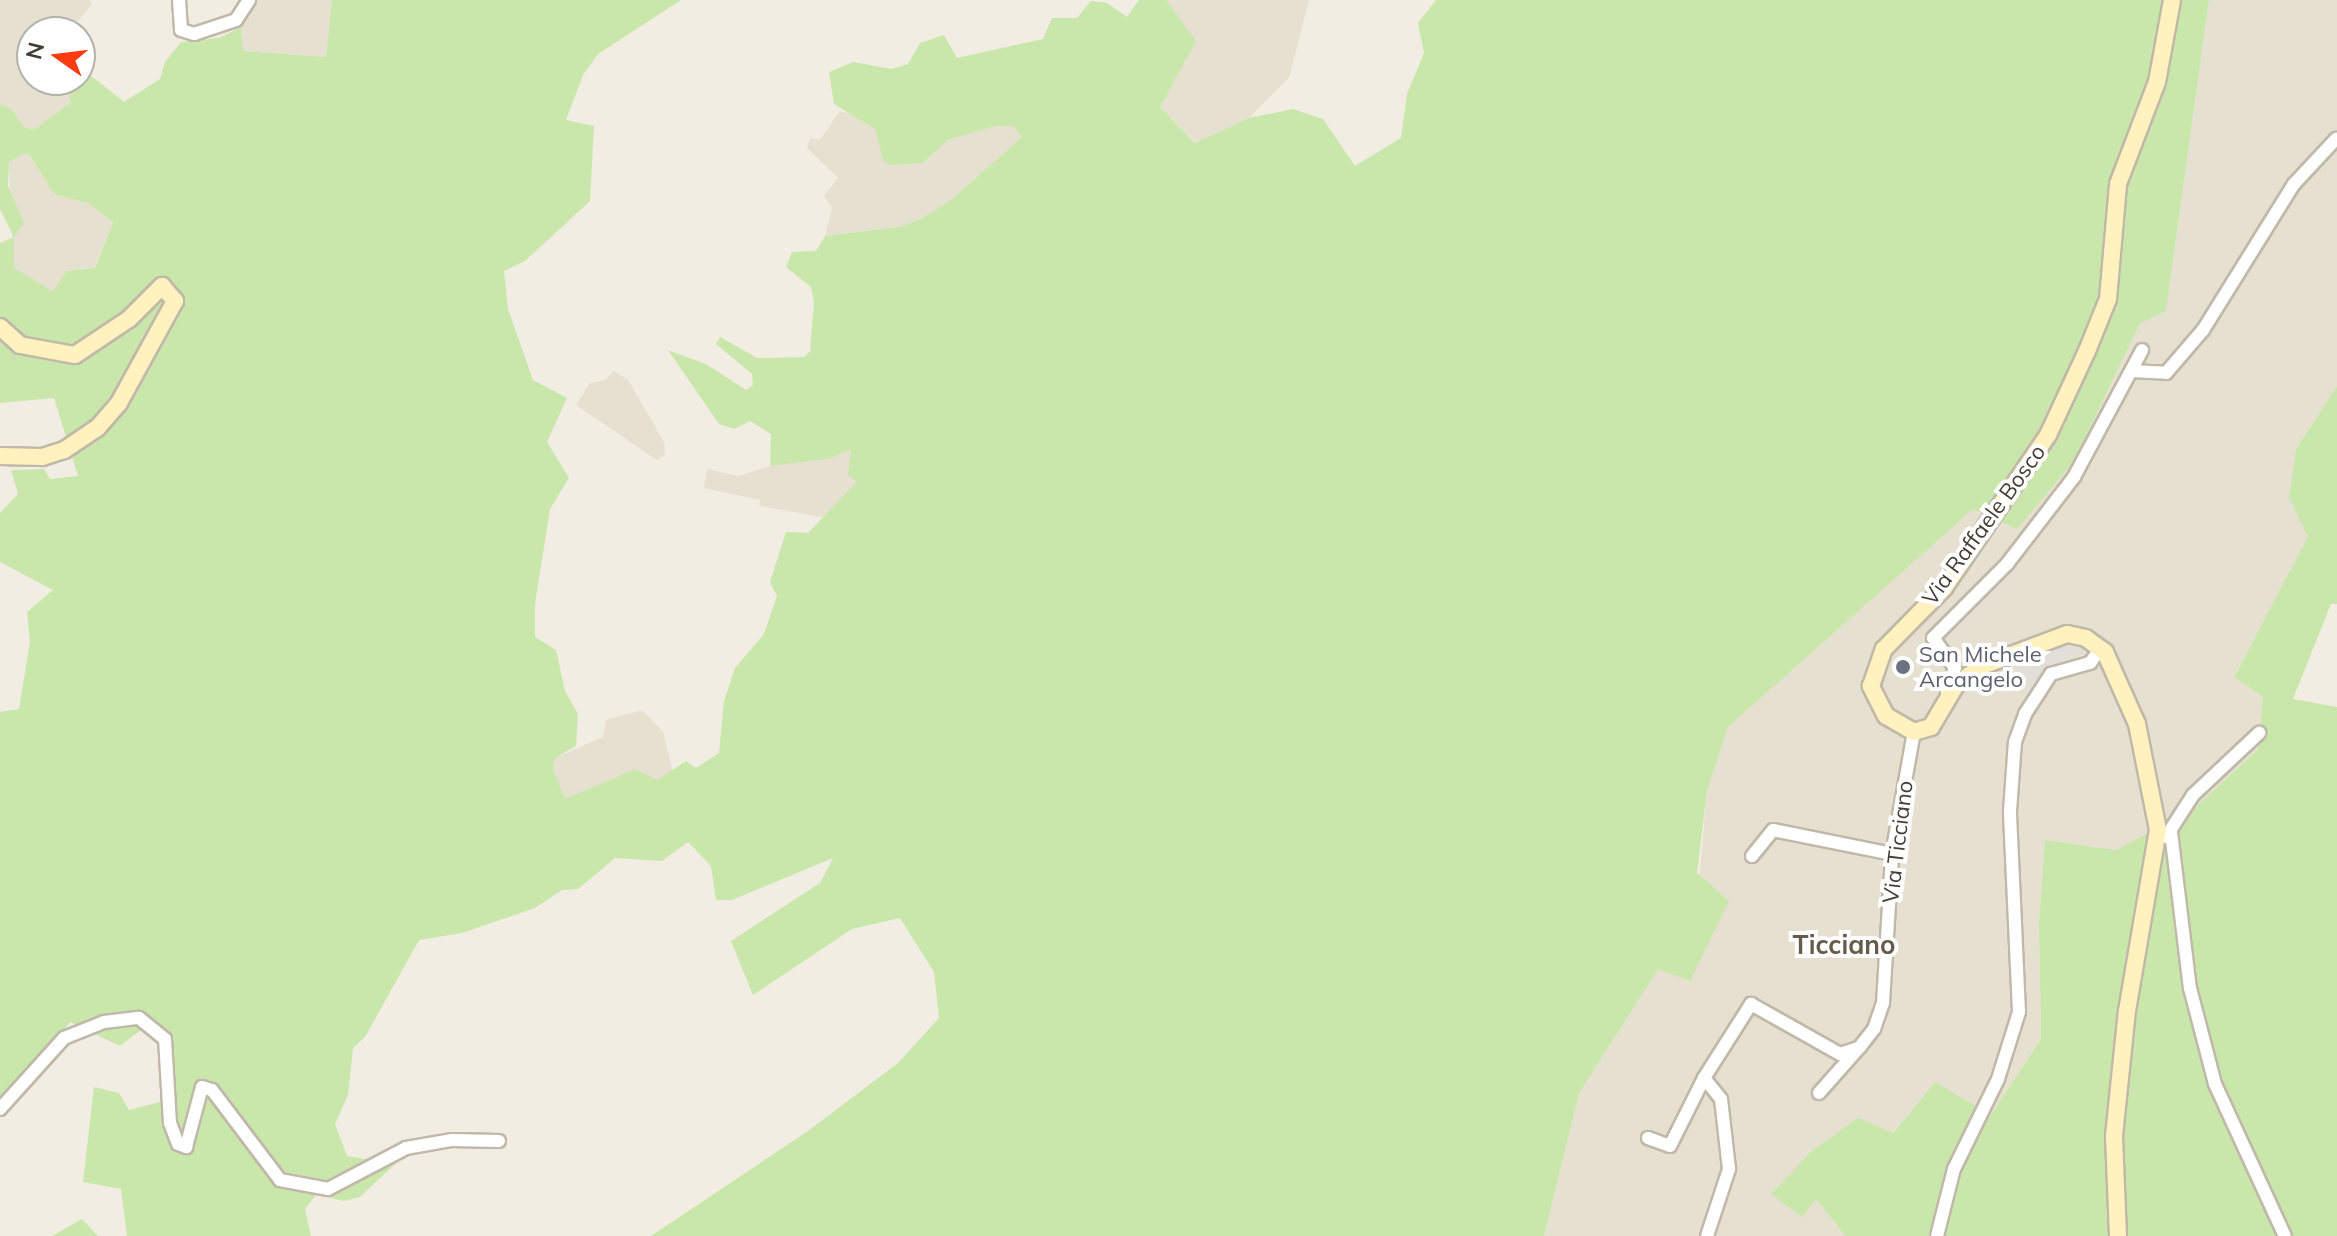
<!DOCTYPE html>
<style>
body{margin:0}
#map{position:relative;width:2337px;height:1236px;overflow:hidden;background:#f1ede2;font-family:Mulish,sans-serif}
div>[style]{position:absolute}
[style*='--x']{left:calc(var(--x)*1px);top:calc(var(--y)*1px);width:calc(var(--w)*1px);rotate:calc(var(--a)*1deg)}
.residential>*{inset:0;background:#e6e0d0}
.green>*{inset:0;background:#c9e7aa}
.parking>*{inset:0;background:#e2dfdb}
.roads{filter:drop-shadow(2px 0 #c0b8a8) drop-shadow(-2px 0 #c0b8a8) drop-shadow(0 2px #c0b8a8) drop-shadow(0 -2px #c0b8a8)}
.street>*{height:12px;margin:-6px;padding:0 6px;transform-origin:6px;border-radius:6px;background:#fff}
.secondary>*{height:16px;margin:-8px;padding:0 8px;transform-origin:8px;border-radius:8px;background:#fff2bf}
.dots>*{width:22px;height:22px;translate:-50% -50%;box-sizing:border-box;border:4px solid #fff;border-radius:50%}
span{translate:-50% -50%;white-space:nowrap;text-align:center;line-height:1.15;-webkit-text-stroke:8px #fff;paint-order:stroke}
.street-label{font-size:22px;color:#433d33}
.worship-label{font-size:22px;color:#5b616d}
.left{translate:0 -50%;text-align:left}
.quarter-label{font-size:26px;color:#665c4a;font-weight:700}
.north{position:absolute;left:16px;top:16px;width:80px;height:80px;box-sizing:border-box;background:#fff;border:2px solid #b4b1ad;border-radius:50%;rotate:284deg;font-size:22px;font-weight:700;line-height:32px;text-align:center;color:#433d33}
.north::after{content:'';display:block;margin:auto;width:28px;height:36px;background:#fd3b0e;clip-path:polygon(50% 0,100% 100%,50% 72%,0 100%)}
</style>
<div id="map">
<div class="residential">
<div style="clip-path:polygon(0 0,90px 0,92px 4px,69px 32px,32px 32px,32px 80px,67px 92px,71px 102px,35px 129px,25px 128px,11px 109px,0 104px)"></div>
<div style="clip-path:polygon(254px 0,332px 0,326px 57px,243px 51px,241px 27px)"></div>
<div style="clip-path:polygon(1166px 0,1309px 0,1289px 78px,1249px 118px,1196px 143px,1160px 107px,1195px 41px)"></div>
<div style="clip-path:polygon(2209px 0,2337px 0,2337px 386px,2296px 449px,2289px 497px,2309px 537px,2234px 676px,2263px 697px,2258px 749px,2195px 808px,2116px 850px,2045px 840px,2039px 922px,2041px 1039px,1991px 1116px,1935px 1082px,1892px 1133px,1816px 1199px,1846px 1236px,1544px 1236px,1579px 1093px,1658px 968px,1690px 981px,1707px 791px,1728px 727px,1973px 508px,2074px 461px,2140px 322px,2166px 311px)"></div>
<div style="clip-path:polygon(840px 111px,864px 118px,875px 129px,883px 160px,923px 163px,948px 140px,996px 126px,1013px 126px,1022px 137px,951px 200px,921px 219px,899px 227px,825px 236px,832px 208px,824px 196px,838px 178px,807px 148px,810px 138px,820px 140px)"></div>
<div style="clip-path:polygon(23px 154px,29px 154px,54px 194px,88px 203px,113px 222px,94px 268px,67px 271px,54px 291px,14px 269px,9px 162px)"></div>
<div style="clip-path:polygon(614px 371px,628px 380px,664px 442px,665px 455px,657px 460px,576px 405px,590px 383px,605px 380px)"></div>
<div style="clip-path:polygon(851px 449px,858px 482px,827px 518px,759px 506px,760px 500px,704px 488px,707px 469px,738px 476px,770px 466px,828px 459px)"></div>
<div style="clip-path:polygon(642px 710px,663px 732px,673px 772px,658px 780px,635px 769px,564px 800px,553px 769px,555px 758px,603px 737px,606px 720px)"></div>
</div>
<div class="green">
<div style="clip-path:polygon(evenodd,332px 0,681px 0,598px 54px,583px 75px,566px 120px,594px 126px,590px 201px,525px 261px,504px 271px,508px 309px,533px 380px,567px 398px,547px 442px,569px 478px,550px 509px,535px 604px,535px 637px,556px 650px,565px 691px,578px 714px,576px 746px,555px 758px,553px 769px,565px 799px,635px 769px,658px 780px,686px 761px,696px 768px,719px 753px,724px 701px,735px 668px,764px 634px,777px 596px,770px 582px,786px 532px,808px 533px,857px 482px,848px 475px,851px 449px,828px 459px,770px 466px,771px 434px,750px 421px,734px 429px,719px 424px,668px 350px,706px 364px,746px 390px,753px 385px,752px 374px,716px 344px,720px 337px,757px 358px,804px 357px,810px 351px,814px 302px,811px 287px,786px 267px,792px 252px,816px 251px,825px 236px,899px 227px,921px 219px,951px 200px,1022px 137px,1013px 126px,996px 126px,948px 140px,923px 163px,890px 165px,883px 160px,875px 129px,834px 104px,829px 72px,853px 62px,892px 69px,908px 64px,920px 43px,944px 35px,957px 58px,1043px 39px,1052px 18px,1077px 18px,1091px 1px,1107px 3px,1127px 17px,1139px 0,1166px 0,1196px 41px,1160px 107px,1195px 143px,1249px 118px,1293px 109px,1323px 119px,1355px 166px,1401px 138px,1407px 94px,1424px 53px,1418px 23px,1436px 0,2209px 0,2166px 311px,2140px 323px,2074px 461px,2017px 529px,1973px 509px,1728px 727px,1707px 791px,1697px 873px,1729px 901px,1690px 981px,1658px 969px,1579px 1093px,1544px 1236px,651px 1236px,808px 1131px,898px 1063px,939px 1018px,934px 972px,900px 918px,852px 929px,753px 995px,731px 941px,820px 883px,833px 858px,732px 900px,716px 900px,711px 866px,688px 842px,662px 861px,615px 858px,578px 889px,562px 890px,535px 908px,462px 933px,419px 940px,365px 1037px,353px 1048px,348px 1095px,335px 1124px,347px 1156px,395px 1164px,360px 1197px,344px 1201px,316px 1195px,305px 1209px,311px 1236px,127px 1236px,121px 1189px,83px 1182px,94px 1087px,119px 1093px,129px 1110px,164px 1101px,163px 1049px,142px 1029px,120px 1046px,70px 1022px,34px 1070px,0 1099px,0 712px,19px 709px,30px 642px,27px 612px,53px 590px,0 562px,0 513px,18px 494px,11px 470px,44px 469px,50px 479px,78px 476px,54px 398px,0 403px,0 243px,14px 237px,0 209px,0 104px,11px 109px,25px 128px,35px 129px,71px 102px,67px 92px,38px 80px,80px 80px,80px 67px,124px 102px,160px 79px,165px 62px,181px 42px,219px 38px,241px 27px,243px 51px,326px 57px,332px 0,23px 154px,29px 154px,54px 194px,88px 203px,113px 222px,95px 268px,67px 271px,53px 291px,14px 268px,14px 237px,24px 223px,8px 186px,9px 162px,23px 154px)"></div>
<div style="clip-path:polygon(2337px 386px,2337px 604px,2331px 604px,2293px 699px,2337px 707px,2337px 1236px,1846px 1236px,1816px 1199px,1802px 1217px,1771px 1194px,1813px 1150px,1858px 1118px,1893px 1133px,1935px 1082px,1991px 1115px,2041px 1039px,2039px 922px,2045px 840px,2116px 850px,2195px 808px,2258px 749px,2263px 697px,2234px 677px,2308px 537px,2289px 497px,2296px 449px)"></div>
<div style="clip-path:polygon(82px 1219px,98px 1236px,52px 1236px)"></div>
</div>
<div class="parking">
<div style="clip-path:polygon(2058px 645px,2090px 650px,2059px 661px,2030px 690px,2014px 665px)"></div>
</div>
<div class="roads">
<div class="street">
<div style="--x:179;--y:0;--w:30;--a:86"></div>
<div style="--x:181;--y:30;--w:14;--a:17"></div>
<div style="--x:194;--y:34;--w:44;--a:-18.4"></div>
<div style="--x:236;--y:20;--w:24;--a:-57"></div>
<div style="--x:2131;--y:371;--w:35;--a:3"></div>
<div style="--x:2166;--y:373;--w:57;--a:-49.3"></div>
<div style="--x:2203;--y:330;--w:172;--a:-58.1"></div>
<div style="--x:2294;--y:184;--w:62;--a:-47"></div>
<div style="--x:1947;--y:692;--w:25;--a:-72"></div>
<div style="--x:1955;--y:668;--w:37;--a:-126"></div>
<div style="--x:1933;--y:638;--w:105;--a:-45"></div>
<div style="--x:2007;--y:564;--w:110;--a:-52.4"></div>
<div style="--x:2074;--y:477;--w:144;--a:-61.8"></div>
<div style="--x:2171;--y:832;--w:157;--a:83.1"></div>
<div style="--x:2190;--y:988;--w:99;--a:75.4"></div>
<div style="--x:2215;--y:1084;--w:167;--a:65.3"></div>
<div style="--x:2166;--y:837;--w:50;--a:-57.3"></div>
<div style="--x:2193;--y:795;--w:91;--a:-43.2"></div>
<div style="--x:1752;--y:856;--w:33;--a:-51"></div>
<div style="--x:1773;--y:830;--w:121;--a:11.4"></div>
<div style="--x:1819;--y:1093;--w:57;--a:-48.5"></div>
<div style="--x:0;--y:1109;--w:96;--a:-48"></div>
<div style="--x:64;--y:1038;--w:43;--a:-21.8"></div>
<div style="--x:104;--y:1022;--w:35;--a:-7"></div>
<div style="--x:139;--y:1018;--w:33;--a:39"></div>
<div style="--x:165;--y:1039;--w:84;--a:86.6"></div>
<div style="--x:170;--y:1123;--w:22;--a:69"></div>
<div style="--x:178;--y:1144;--w:9;--a:21"></div>
<div style="--x:186;--y:1147;--w:62;--a:-75.1"></div>
<div style="--x:202;--y:1087;--w:10;--a:17"></div>
<div style="--x:212;--y:1090;--w:113;--a:52.9"></div>
<div style="--x:280;--y:1180;--w:49;--a:10.6"></div>
<div style="--x:328;--y:1189;--w:88;--a:-27.7"></div>
<div style="--x:406;--y:1148;--w:47;--a:-9.9"></div>
<div style="--x:452;--y:1140;--w:47;--a:1.2"></div>
<div style="--x:1648;--y:1138;--w:23;--a:20"></div>
<div style="--x:1670;--y:1146;--w:76;--a:-63.4"></div>
<div style="--x:1707;--y:1236;--w:71;--a:-71.8"></div>
<div style="--x:1729;--y:1169;--w:70;--a:-96.5"></div>
<div style="--x:1721;--y:1099;--w:27;--a:-129"></div>
<div style="--x:1704;--y:1078;--w:88;--a:-57.6"></div>
<div style="--x:1751;--y:1004;--w:102;--a:29.3"></div>
<div style="--x:1840;--y:1054;--w:20;--a:-18"></div>
<div style="--x:1859;--y:1048;--w:24;--a:-52"></div>
<div style="--x:1874;--y:1029;--w:28;--a:-71"></div>
<div style="--x:1883;--y:1003;--w:149;--a:-86.5"></div>
<div style="--x:1892;--y:854;--w:124;--a:-79.8"></div>
<div style="--x:1937;--y:1236;--w:69;--a:-75.8"></div>
<div style="--x:1954;--y:1169;--w:100;--a:-63.9"></div>
<div style="--x:1998;--y:1079;--w:70;--a:-72.6"></div>
<div style="--x:2019;--y:1012;--w:201;--a:-92.6"></div>
<div style="--x:2010;--y:811;--w:69;--a:-85.9"></div>
<div style="--x:2015;--y:742;--w:30;--a:-70"></div>
<div style="--x:2025;--y:714;--w:48;--a:-57"></div>
<div style="--x:2051;--y:674;--w:41;--a:-15.8"></div>
<div style="--x:2090;--y:663;--w:17;--a:-54"></div>
</div>
<div class="secondary">
<div style="--x:0;--y:327;--w:27;--a:42"></div>
<div style="--x:20;--y:345;--w:56;--a:10.3"></div>
<div style="--x:75;--y:355;--w:65;--a:-33.7"></div>
<div style="--x:129;--y:319;--w:47;--a:-45"></div>
<div style="--x:162;--y:286;--w:20;--a:49"></div>
<div style="--x:175;--y:301;--w:116;--a:118.8"></div>
<div style="--x:119;--y:403;--w:33;--a:131"></div>
<div style="--x:97;--y:428;--w:40;--a:146"></div>
<div style="--x:64;--y:450;--w:23;--a:162"></div>
<div style="--x:42;--y:457;--w:42;--a:-178.6"></div>
<div style="--x:2118;--y:1236;--w:100;--a:-92.3"></div>
<div style="--x:2114;--y:1136;--w:126;--a:-84.1"></div>
<div style="--x:2127;--y:1011;--w:184;--a:-80.3"></div>
<div style="--x:2158;--y:830;--w:108;--a:-101.2"></div>
<div style="--x:2137;--y:724;--w:79;--a:-114"></div>
<div style="--x:2105;--y:652;--w:24;--a:-144"></div>
<div style="--x:2086;--y:638;--w:19;--a:-168"></div>
<div style="--x:2067;--y:634;--w:91;--a:159.4"></div>
<div style="--x:1982;--y:666;--w:32;--a:144"></div>
<div style="--x:1956;--y:685;--w:49;--a:120.8"></div>
<div style="--x:1931;--y:727;--w:18;--a:164"></div>
<div style="--x:1914;--y:732;--w:32;--a:-150"></div>
<div style="--x:1886;--y:716;--w:34;--a:-117"></div>
<div style="--x:1871;--y:686;--w:39;--a:-71"></div>
<div style="--x:1884;--y:649;--w:86;--a:-45.5"></div>
<div style="--x:1944;--y:588;--w:185;--a:-55.8"></div>
<div style="--x:2048;--y:435;--w:93;--a:-65.1"></div>
<div style="--x:2087;--y:351;--w:56;--a:-68"></div>
<div style="--x:2108;--y:299;--w:115;--a:-85"></div>
<div style="--x:2118;--y:184;--w:109;--a:-69.1"></div>
<div style="--x:2157;--y:82;--w:83;--a:-79.6"></div>
</div>
</div>
<div class="dots">
<div style="left:1903px;top:667px;background:#6b7280"></div>
</div>
<div class="street-label">
<span style="left:1984px;top:525px;rotate:-54deg">Via Raffaele Bosco</span>
<span style="left:1898px;top:842px;rotate:-83deg">Via Ticciano</span>
</div>
<div class="worship-label">
<span class="left" style="left:1919px;top:667px">San Michele<br>Arcangelo</span>
</div>
<div class="quarter-label">
<span style="left:1844px;top:945px">Ticciano</span>
</div>
<div class="north">N</div>
</div>
